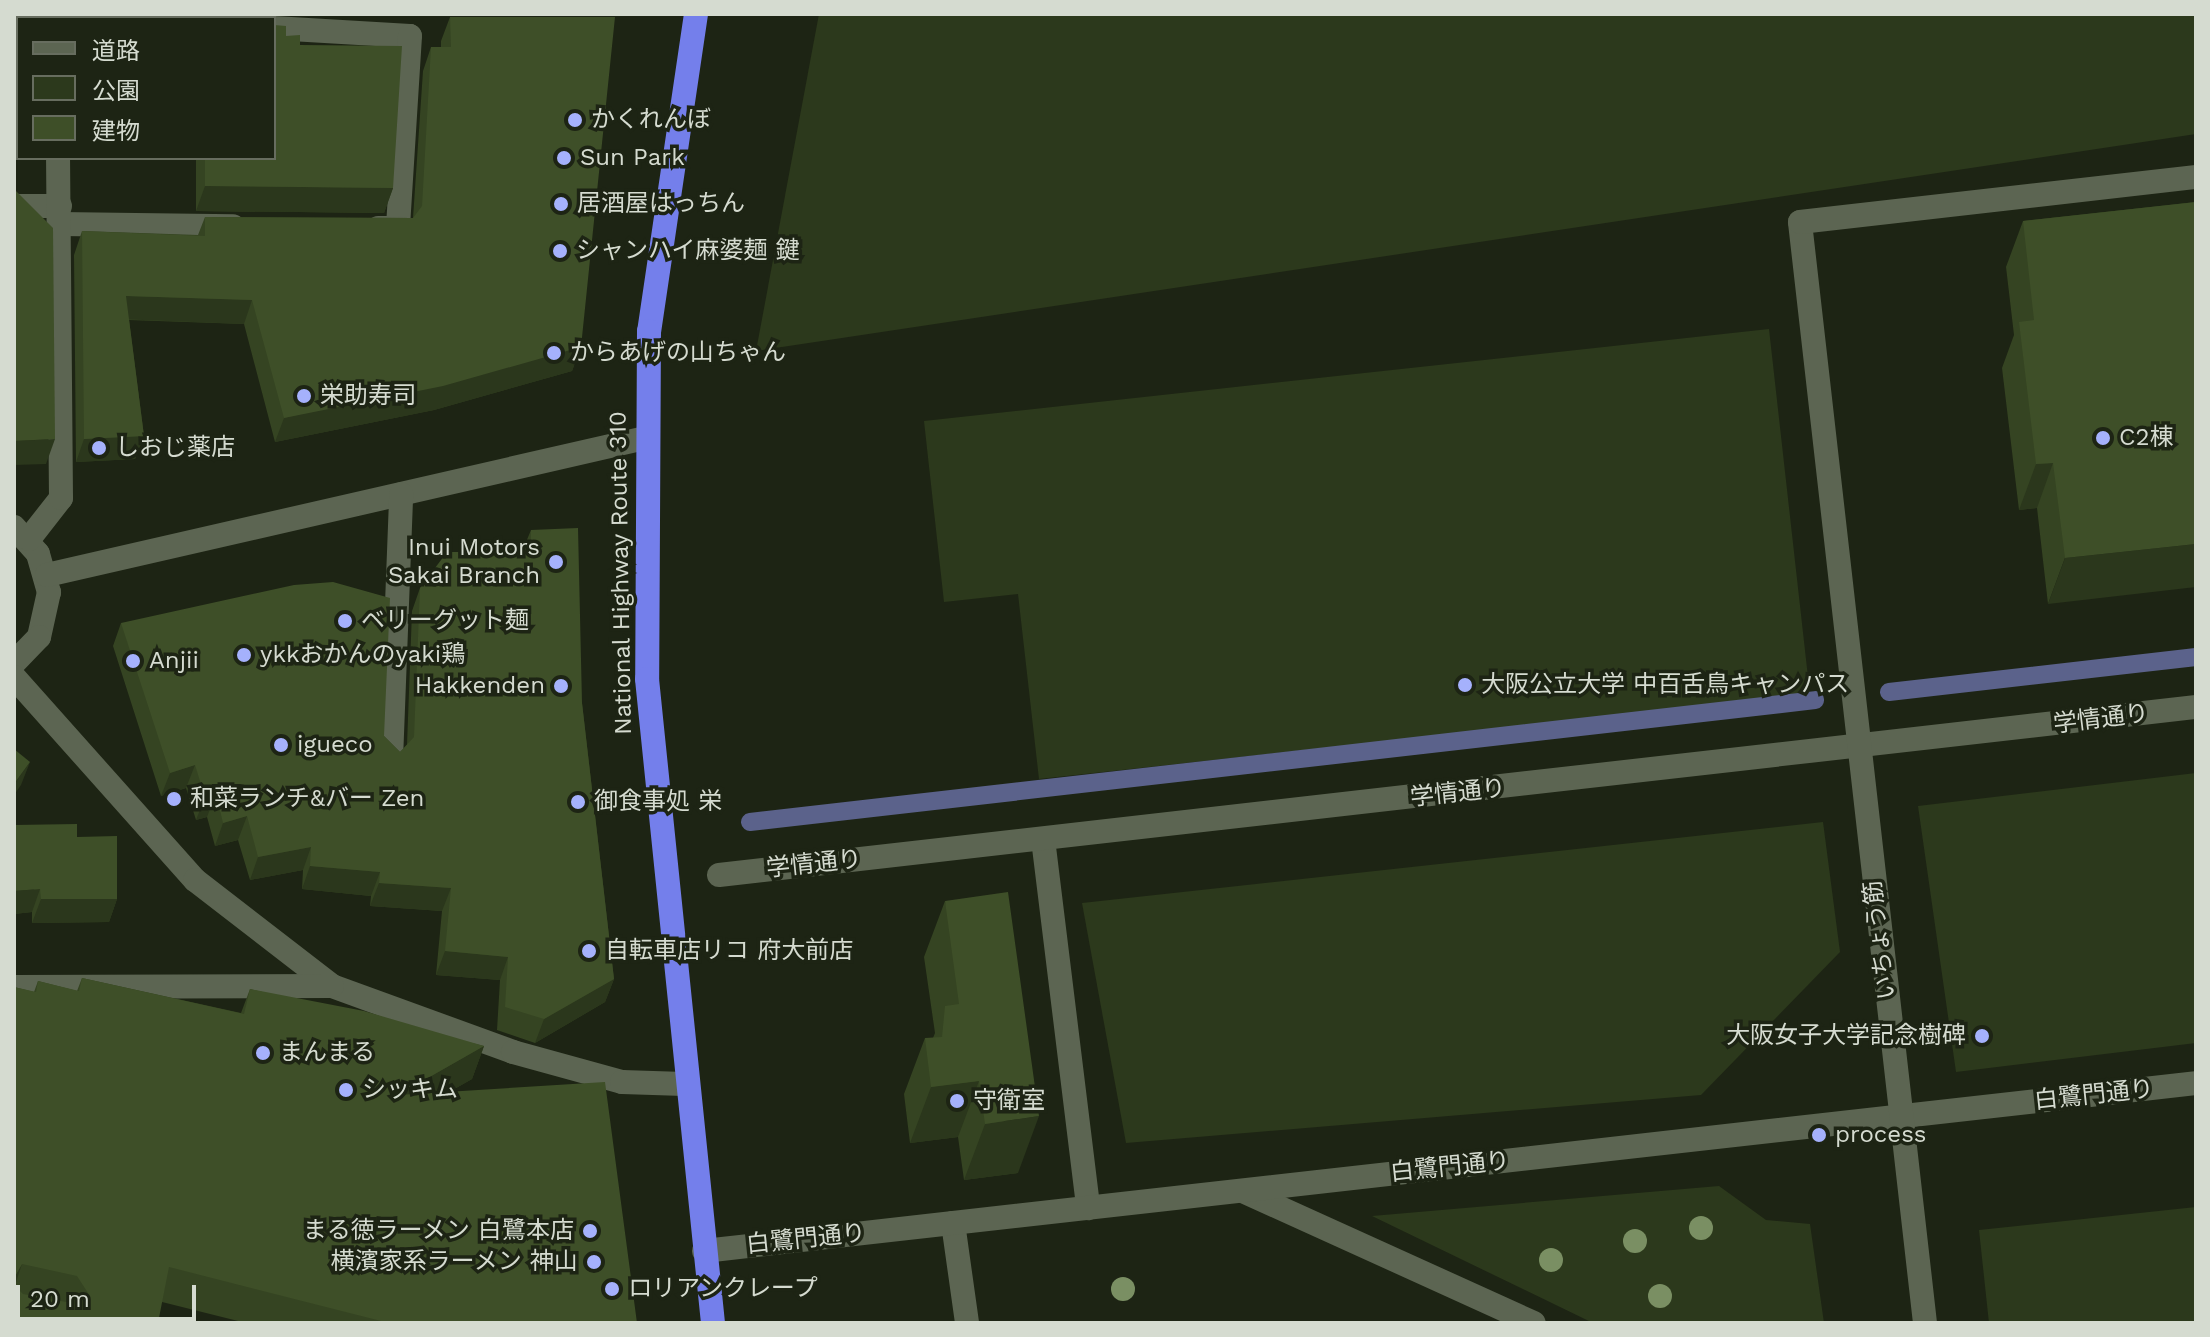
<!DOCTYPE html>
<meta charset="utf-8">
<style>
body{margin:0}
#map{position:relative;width:2210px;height:1337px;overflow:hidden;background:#1d2414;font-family:"Work Sans","Noto Sans JP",sans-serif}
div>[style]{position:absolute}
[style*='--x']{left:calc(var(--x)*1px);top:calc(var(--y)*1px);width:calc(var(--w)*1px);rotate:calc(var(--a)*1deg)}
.green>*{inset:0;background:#2c391c}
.stream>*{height:18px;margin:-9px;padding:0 9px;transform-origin:9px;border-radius:9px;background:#5b628b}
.minor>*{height:24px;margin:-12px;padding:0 12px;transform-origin:12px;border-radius:12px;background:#5c6552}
.highway>*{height:24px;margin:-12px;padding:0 12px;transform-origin:12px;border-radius:12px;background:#747feb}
.trees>*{width:24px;height:24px;margin:-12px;border-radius:50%;background:#7a8f63}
.wall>*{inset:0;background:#354422}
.shaded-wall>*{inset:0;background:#2b371c}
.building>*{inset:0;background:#3e4f28}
.dots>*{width:22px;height:22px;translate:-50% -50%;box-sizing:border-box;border:4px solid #1d2414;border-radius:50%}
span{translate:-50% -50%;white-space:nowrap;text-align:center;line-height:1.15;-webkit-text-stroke:7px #1d2414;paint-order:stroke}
.poi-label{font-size:24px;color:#d5dbd0}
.left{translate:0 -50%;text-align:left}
.right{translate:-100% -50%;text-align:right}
.street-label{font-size:24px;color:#d5dbd0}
.frame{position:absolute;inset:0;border:16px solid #d5dbd0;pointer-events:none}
.legend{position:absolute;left:16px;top:16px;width:260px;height:144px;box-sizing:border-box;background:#1d2414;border:2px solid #676d5f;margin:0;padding:10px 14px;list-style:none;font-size:24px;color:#d5dbd0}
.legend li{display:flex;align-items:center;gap:16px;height:40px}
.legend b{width:40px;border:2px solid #676d5f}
.scale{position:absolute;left:16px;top:1285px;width:180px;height:36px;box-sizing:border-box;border:4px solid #d5dbd0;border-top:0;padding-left:10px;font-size:24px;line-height:28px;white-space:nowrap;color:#d5dbd0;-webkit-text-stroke:6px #1d2414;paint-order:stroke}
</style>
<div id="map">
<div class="green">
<div style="clip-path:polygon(819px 14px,2196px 14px,2196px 134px,756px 351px)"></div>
<div style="clip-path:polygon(1769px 329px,1810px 695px,1039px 779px,1018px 594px,944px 602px,924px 421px)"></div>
<div style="clip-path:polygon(2196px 773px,2196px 1043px,1956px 1072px,1918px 806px)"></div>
<div style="clip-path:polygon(1823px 822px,1840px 952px,1701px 1095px,1126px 1143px,1082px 903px)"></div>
<div style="clip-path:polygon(1719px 1186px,1766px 1220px,1810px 1224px,1824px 1323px,1593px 1323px,1372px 1216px)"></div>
<div style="clip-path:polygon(2196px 1207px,2196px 1323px,1989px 1323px,1979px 1230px)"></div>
</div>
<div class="stream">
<div style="--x:1889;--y:692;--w:309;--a:-6.5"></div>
<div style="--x:750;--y:822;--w:1072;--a:-6.53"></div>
</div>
<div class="minor">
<div style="--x:155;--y:14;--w:8;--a:30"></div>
<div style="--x:274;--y:28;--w:136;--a:3.4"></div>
<div style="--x:410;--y:36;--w:192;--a:93.6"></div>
<div style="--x:398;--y:228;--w:20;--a:180"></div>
<div style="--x:14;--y:206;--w:46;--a:0"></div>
<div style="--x:59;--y:224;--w:174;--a:0.7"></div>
<div style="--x:14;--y:527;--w:36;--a:48"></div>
<div style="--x:38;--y:554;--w:40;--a:74"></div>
<div style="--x:49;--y:592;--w:46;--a:102.5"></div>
<div style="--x:39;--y:637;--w:36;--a:134"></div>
<div style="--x:29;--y:539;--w:52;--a:-52"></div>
<div style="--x:61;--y:498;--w:340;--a:-90.5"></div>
<div style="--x:47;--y:575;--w:613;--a:-12.9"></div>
<div style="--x:14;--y:677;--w:272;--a:48.3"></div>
<div style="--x:195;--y:880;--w:173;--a:37.7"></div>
<div style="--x:332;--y:986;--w:193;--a:20"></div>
<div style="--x:513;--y:1052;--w:113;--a:15.4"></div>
<div style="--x:622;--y:1082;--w:62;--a:1.8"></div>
<div style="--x:391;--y:760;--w:266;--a:-87.8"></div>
<div style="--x:1043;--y:839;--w:372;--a:83"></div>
<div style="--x:719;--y:875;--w:1487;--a:-6.49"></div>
<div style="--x:14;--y:987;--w:318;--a:-0.2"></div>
<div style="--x:1245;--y:1192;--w:317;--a:24.4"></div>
<div style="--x:953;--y:1223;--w:101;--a:82"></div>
<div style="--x:704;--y:1251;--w:1501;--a:-6.42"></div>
<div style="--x:1925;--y:1323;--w:1108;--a:-96.48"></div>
<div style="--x:1800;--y:222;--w:399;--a:-6.5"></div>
</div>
<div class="highway">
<div style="--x:696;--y:14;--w:320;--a:98.4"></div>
<div style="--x:649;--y:331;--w:348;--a:90.3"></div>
<div style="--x:647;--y:679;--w:647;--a:84.15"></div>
</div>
<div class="trees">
<div style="left:1701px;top:1228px"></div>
<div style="left:1635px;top:1241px"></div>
<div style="left:1551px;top:1260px"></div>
<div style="left:1123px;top:1289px"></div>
<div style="left:1660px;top:1296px"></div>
</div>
<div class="wall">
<div style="clip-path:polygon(450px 17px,581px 347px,572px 371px,434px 410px,275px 442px,244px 324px,129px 320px,144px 436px,135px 459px,76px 462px,74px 255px,82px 231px,198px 235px,205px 217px,413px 218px,423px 71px,431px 47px,441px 47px,441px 41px)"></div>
<div style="clip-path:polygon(286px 36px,300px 45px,393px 188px,384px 213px,196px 211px,196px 158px,274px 158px)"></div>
<div style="clip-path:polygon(2196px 202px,2048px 604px,2037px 508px,2019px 510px,2002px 368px,2014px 335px,2006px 267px,2023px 221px)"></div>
<div style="clip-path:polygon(531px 530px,582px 703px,614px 979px,605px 1002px,535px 1043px,497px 1030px,500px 980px,436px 975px,442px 911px,370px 906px,371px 896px,302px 889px,303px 870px,250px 880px,238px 840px,215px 846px,207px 817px,196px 820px,186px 788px,161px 796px,113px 646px,121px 623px,384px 736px,400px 752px,407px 745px,412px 611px,420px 588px,479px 552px,484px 540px,526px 542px)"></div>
<div style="clip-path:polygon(77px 837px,117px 899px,109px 922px,32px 923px,32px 912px,14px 914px)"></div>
<div style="clip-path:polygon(945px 901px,1018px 1173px,964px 1180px,958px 1137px,910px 1143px,904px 1094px,925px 1038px,933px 1038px,935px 1033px,924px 957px)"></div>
<div style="clip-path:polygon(82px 978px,241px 1013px,250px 989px,484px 1046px,472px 1079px,449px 1092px,637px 1323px,246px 1323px,162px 1302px,14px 1323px,14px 987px,34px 992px,38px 981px,77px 991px)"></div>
</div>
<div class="shaded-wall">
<div style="clip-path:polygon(14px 136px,18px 136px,18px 154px,16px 160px,14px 160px)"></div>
<div style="clip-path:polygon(205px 186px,393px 188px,384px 213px,196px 211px)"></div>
<div style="clip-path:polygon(126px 296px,252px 300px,244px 324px,118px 319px)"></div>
<div style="clip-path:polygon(581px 347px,572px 371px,434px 410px,275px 442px,284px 418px)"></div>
<div style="clip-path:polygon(144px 436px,135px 459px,76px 462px,84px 439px)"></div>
<div style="clip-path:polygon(55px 439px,46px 464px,14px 465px,14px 441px)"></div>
<div style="clip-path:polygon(2053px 463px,2037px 508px,2019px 510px,2036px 464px)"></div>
<div style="clip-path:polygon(2196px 544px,2196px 587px,2048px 604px,2065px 558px)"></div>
<div style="clip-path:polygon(30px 762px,21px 785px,14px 795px,14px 784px)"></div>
<div style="clip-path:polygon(195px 765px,186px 788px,161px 796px,170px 773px)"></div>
<div style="clip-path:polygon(216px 793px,207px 817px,196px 820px,205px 797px)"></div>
<div style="clip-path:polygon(247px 816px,238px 840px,215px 846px,223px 823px)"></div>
<div style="clip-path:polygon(311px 847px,303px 870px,250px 880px,258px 857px)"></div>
<div style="clip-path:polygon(310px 866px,380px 872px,371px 896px,302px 889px)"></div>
<div style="clip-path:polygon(379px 883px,451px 888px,442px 911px,370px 906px)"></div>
<div style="clip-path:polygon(40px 889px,32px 912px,14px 914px,14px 891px)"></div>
<div style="clip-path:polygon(41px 899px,117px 899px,109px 922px,32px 923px)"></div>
<div style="clip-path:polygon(445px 951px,508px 957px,500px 980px,436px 975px)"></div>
<div style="clip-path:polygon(614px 979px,605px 1002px,535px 1043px,544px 1019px)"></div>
<div style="clip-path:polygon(484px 1046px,472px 1079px,386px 1128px,398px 1095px)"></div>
<div style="clip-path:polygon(979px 1081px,958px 1137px,910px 1143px,931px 1087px)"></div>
<div style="clip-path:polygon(1039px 1116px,1018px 1173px,964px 1180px,985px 1124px)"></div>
<div style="clip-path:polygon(22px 1264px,14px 1288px,14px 1278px)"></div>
</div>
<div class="building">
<div style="clip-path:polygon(14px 14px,118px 14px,118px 18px,18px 18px,18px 136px,14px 136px)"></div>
<div style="clip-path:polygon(450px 17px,615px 17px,581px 347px,443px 386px,284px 418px,252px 300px,126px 296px,144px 436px,84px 439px,82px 231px,205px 236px,205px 217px,413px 218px,422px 206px,431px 47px,451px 47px)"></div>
<div style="clip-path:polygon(274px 25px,286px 26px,286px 36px,300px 35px,300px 45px,402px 46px,393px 188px,205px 186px,205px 158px,274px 158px)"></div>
<div style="clip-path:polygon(14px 189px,53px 228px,55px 439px,14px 441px)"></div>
<div style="clip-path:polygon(2196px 202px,2196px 544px,2065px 558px,2053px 463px,2036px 464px,2019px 322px,2034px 320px,2023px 221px)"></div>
<div style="clip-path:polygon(578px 528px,582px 703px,614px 979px,544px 1019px,505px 1007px,508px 957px,445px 951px,451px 888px,379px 883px,380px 872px,310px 866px,311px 847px,258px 857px,247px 816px,223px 823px,216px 793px,205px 797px,195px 765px,170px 773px,121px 623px,294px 585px,333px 582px,390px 598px,384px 736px,400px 752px,414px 737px,420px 588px,447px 552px,483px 552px,484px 540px,531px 543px,531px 530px)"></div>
<div style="clip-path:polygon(14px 749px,30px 762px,14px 784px)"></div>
<div style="clip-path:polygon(77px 824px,77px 837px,117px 836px,117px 899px,41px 899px,40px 889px,14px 891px,14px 825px)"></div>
<div style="clip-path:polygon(1008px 892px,1039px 1116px,985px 1124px,979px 1081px,931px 1087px,925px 1038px,942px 1037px,945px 1006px,959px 1004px,945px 901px)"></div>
<div style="clip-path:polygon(82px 978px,244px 1014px,250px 989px,364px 1011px,484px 1046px,398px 1095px,605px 1082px,637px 1323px,389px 1323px,169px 1267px,158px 1323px,14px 1323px,14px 1285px,23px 1294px,77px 1304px,88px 1293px,77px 1276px,22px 1264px,14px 1278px,14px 987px,36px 992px,38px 981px,79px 991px)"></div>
</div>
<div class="dots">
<div style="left:575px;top:120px;background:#a5b1fc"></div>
<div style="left:564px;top:158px;background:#a5b1fc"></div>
<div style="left:561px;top:204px;background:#a5b1fc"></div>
<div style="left:560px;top:251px;background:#a5b1fc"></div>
<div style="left:554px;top:353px;background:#a5b1fc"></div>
<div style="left:304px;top:396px;background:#a5b1fc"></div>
<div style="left:2103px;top:438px;background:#a5b1fc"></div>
<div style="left:99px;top:448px;background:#a5b1fc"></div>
<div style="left:556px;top:562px;background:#a5b1fc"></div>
<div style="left:345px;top:621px;background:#a5b1fc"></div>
<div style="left:244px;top:655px;background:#a5b1fc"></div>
<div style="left:133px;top:661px;background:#a5b1fc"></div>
<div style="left:1465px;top:685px;background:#a5b1fc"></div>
<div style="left:561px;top:686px;background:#a5b1fc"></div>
<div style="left:281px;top:745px;background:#a5b1fc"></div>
<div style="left:174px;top:799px;background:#a5b1fc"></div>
<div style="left:578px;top:802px;background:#a5b1fc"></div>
<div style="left:589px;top:951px;background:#a5b1fc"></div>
<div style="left:1982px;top:1036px;background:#a5b1fc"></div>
<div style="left:263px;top:1053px;background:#a5b1fc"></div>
<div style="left:346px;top:1090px;background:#a5b1fc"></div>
<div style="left:957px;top:1101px;background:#a5b1fc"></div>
<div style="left:1819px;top:1135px;background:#a5b1fc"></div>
<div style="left:590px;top:1231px;background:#a5b1fc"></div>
<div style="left:594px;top:1262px;background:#a5b1fc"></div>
<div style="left:612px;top:1289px;background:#a5b1fc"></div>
</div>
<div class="poi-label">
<span class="left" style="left:591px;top:120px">かくれんぼ</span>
<span class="left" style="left:580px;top:158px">Sun Park</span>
<span class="left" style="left:577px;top:204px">居酒屋はっちん</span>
<span class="left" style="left:576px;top:251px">シャンハイ麻婆麺 鍵</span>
<span class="left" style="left:570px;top:353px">からあげの山ちゃん</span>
<span class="left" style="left:320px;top:396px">栄助寿司</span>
<span class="left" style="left:2119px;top:438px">C2棟</span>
<span class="left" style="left:115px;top:448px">しおじ薬店</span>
<span class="right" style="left:540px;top:562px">Inui Motors<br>Sakai Branch</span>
<span class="left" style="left:361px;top:621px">ベリーグット麺</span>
<span class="left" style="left:260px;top:655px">ykkおかんのyaki鶏</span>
<span class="left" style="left:149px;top:661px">Anjii</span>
<span class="left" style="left:1481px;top:685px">大阪公立大学 中百舌鳥キャンパス</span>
<span class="right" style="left:545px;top:686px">Hakkenden</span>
<span class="left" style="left:297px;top:745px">igueco</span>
<span class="left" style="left:190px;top:799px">和菜ランチ&amp;バー Zen</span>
<span class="left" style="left:594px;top:802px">御食事処 栄</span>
<span class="left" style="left:605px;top:951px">自転車店リコ 府大前店</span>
<span class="right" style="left:1966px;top:1036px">大阪女子大学記念樹碑</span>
<span class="left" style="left:279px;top:1053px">まんまる</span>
<span class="left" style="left:362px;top:1090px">シッキム</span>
<span class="left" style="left:973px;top:1101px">守衛室</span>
<span class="left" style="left:1835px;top:1135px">process</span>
<span class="right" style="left:574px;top:1231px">まる徳ラーメン 白鷺本店</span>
<span class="right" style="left:578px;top:1262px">横濱家系ラーメン 神山</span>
<span class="left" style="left:628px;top:1289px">ロリアンクレープ</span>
</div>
<div class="street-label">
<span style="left:621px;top:573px;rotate:-91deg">National Highway Route 310</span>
<span style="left:2101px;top:719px;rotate:-7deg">学情通り</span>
<span style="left:1458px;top:793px;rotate:-6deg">学情通り</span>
<span style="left:814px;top:864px;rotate:-6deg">学情通り</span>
<span style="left:1880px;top:940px;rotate:-97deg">いちょう筋</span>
<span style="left:2094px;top:1095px;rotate:-6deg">白鷺門通り</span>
<span style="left:1450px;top:1167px;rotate:-6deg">白鷺門通り</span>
<span style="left:806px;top:1239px;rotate:-6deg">白鷺門通り</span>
</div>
<div class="frame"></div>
<ul class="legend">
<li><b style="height:10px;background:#5c6552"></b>道路</li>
<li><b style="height:22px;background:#2c391c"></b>公園</li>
<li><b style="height:22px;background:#3e4f28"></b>建物</li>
</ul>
<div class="scale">20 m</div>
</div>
